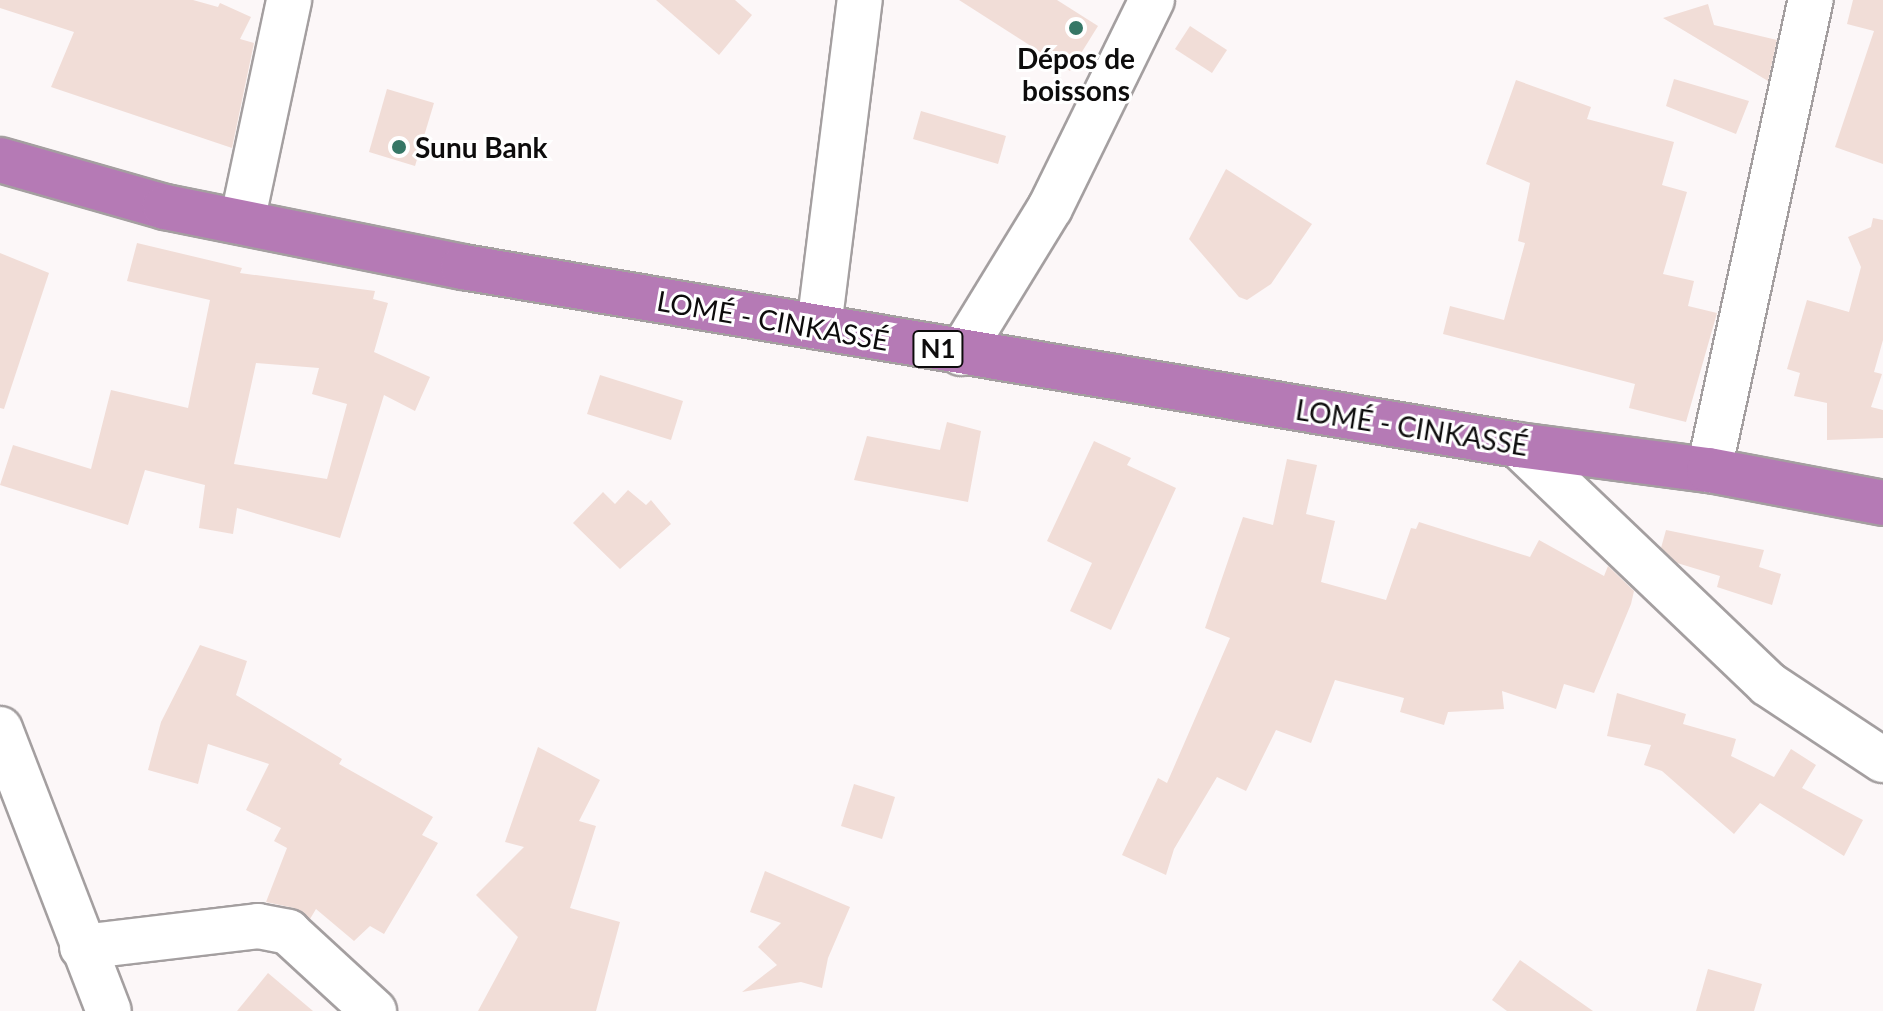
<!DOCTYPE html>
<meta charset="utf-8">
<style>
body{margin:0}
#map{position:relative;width:1883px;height:1011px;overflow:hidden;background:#fcf7f8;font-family:Lato,sans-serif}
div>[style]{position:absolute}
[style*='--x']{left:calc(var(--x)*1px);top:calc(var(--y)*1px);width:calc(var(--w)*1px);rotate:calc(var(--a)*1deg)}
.building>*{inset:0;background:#f1ddd7}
.roads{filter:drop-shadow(2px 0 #a49fa0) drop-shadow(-2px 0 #a49fa0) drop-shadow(0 2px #a49fa0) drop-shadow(0 -2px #a49fa0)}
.minor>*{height:44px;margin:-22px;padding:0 22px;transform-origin:22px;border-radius:22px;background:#fff}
.highway>*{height:44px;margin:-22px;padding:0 22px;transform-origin:22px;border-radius:22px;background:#b57ab5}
.dots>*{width:22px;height:22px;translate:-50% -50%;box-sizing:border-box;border:4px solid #fff;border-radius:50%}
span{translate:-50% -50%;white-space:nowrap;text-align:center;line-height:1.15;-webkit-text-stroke:6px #fff;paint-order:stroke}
.shield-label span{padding:2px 6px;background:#fff;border:2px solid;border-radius:6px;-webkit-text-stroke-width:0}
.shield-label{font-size:26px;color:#0d0c0c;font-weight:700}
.poi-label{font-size:28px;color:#0d0c0c;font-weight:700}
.left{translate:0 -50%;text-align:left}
.street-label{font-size:28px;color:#0d0c0c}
</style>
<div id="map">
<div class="building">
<div style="clip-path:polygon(0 0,193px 0,218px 7px,220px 3px,251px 17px,240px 39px,254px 43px,232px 148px,51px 87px,74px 32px,0 8px)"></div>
<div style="clip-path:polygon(656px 0,735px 0,752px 15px,719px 55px)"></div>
<div style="clip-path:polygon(959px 0,1057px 0,1098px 26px,1070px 71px)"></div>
<div style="clip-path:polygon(1853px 0,1883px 0,1883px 164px,1835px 147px,1874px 31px,1847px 24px)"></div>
<div style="clip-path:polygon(1708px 4px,1714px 25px,1777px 40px,1768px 81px,1663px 18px)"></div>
<div style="clip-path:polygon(1190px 26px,1227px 50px,1212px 73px,1175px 49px)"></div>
<div style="clip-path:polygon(1674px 79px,1749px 101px,1736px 134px,1666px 106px)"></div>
<div style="clip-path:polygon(1516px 80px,1591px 107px,1587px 119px,1674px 142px,1662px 185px,1687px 192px,1663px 274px,1694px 281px,1688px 306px,1717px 313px,1686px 422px,1629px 408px,1635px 384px,1443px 334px,1450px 306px,1504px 320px,1525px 243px,1518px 241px,1530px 183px,1486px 164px)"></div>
<div style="clip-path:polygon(387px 89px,434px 103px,415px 166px,369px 152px)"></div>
<div style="clip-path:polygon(921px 111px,1006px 136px,998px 164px,913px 139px)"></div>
<div style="clip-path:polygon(1226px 169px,1312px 224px,1271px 284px,1247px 300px,1239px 297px,1189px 239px)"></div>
<div style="clip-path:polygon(1873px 218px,1883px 220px,1883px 340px,1874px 372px,1882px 374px,1871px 407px,1883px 410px,1883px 438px,1827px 440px,1827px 403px,1794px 396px,1800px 373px,1787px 369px,1807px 300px,1849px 312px,1861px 267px,1848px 237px,1871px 227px)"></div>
<div style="clip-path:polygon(evenodd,137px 243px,242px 268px,240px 273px,375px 291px,373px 299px,388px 303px,374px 352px,430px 377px,415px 411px,384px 395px,340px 538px,237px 508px,233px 534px,199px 528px,205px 485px,145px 470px,128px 525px,0 485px,13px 445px,91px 469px,111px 390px,188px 408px,210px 300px,127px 281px,137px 243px,256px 363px,319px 368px,312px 394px,347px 404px,327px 479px,234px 464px,256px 363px)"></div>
<div style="clip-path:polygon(0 253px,49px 273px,4px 409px,0 408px)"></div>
<div style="clip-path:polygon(600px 375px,683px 401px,671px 440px,587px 414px)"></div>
<div style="clip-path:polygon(947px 422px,981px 431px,968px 502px,854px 480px,867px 436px,940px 450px)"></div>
<div style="clip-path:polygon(1094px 441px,1131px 458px,1127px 465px,1176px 488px,1111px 630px,1070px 611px,1092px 563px,1047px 541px)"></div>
<div style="clip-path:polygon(1287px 459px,1317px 465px,1306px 514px,1335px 521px,1321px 582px,1386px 600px,1411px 528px,1416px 529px,1419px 522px,1530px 557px,1539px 540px,1604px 576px,1608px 566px,1634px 591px,1631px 604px,1594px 693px,1564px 684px,1556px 709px,1502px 691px,1504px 709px,1448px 712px,1444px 725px,1400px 712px,1404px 698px,1335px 680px,1311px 743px,1276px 730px,1246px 791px,1217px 777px,1174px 849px,1166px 875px,1122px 855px,1158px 778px,1167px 783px,1230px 638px,1205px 628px,1243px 517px,1273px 525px)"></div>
<div style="clip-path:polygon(628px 490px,646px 505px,651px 500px,671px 524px,620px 569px,573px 523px,603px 492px,615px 504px)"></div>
<div style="clip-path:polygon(1666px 530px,1764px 550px,1759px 567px,1781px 574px,1772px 605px,1717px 587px,1720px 576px,1677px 563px,1661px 548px)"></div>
<div style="clip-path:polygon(200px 645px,247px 661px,236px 695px,342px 759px,339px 764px,433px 817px,422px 835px,438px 843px,384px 934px,370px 926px,354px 941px,316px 909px,310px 919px,294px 908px,266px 902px,287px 848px,274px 841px,281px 828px,246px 810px,269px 764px,208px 744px,198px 784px,148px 770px,161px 722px)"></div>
<div style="clip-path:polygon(1617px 693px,1686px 714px,1683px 724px,1736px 739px,1731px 756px,1774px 777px,1791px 749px,1816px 765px,1802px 788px,1863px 820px,1844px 856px,1760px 803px,1734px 834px,1662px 771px,1644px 765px,1651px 745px,1607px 736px)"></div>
<div style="clip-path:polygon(538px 747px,600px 780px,579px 821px,596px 826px,570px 908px,620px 922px,596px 1011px,478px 1011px,518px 937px,476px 895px,524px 847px,505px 842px)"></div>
<div style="clip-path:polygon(854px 784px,895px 797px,882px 839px,841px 826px)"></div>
<div style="clip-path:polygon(765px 871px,850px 907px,828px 958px,822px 988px,801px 982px,742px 992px,777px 965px,758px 947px,781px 923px,750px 912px)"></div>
<div style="clip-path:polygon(1520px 960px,1593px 1011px,1507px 1011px,1492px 1000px)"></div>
<div style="clip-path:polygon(1708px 969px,1762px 984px,1754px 1011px,1696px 1011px)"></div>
<div style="clip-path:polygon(268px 973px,313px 1011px,237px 1011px)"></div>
</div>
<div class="roads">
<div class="minor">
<div style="--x:242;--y:222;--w:227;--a:-78"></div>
<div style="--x:819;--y:327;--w:330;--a:-82.9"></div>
<div style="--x:961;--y:353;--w:170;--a:-58.5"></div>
<div style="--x:1050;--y:208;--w:232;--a:-63.9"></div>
<div style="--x:1518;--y:445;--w:346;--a:43.7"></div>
<div style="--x:1768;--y:684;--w:138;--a:33.5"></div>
<div style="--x:1709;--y:470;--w:481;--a:-77.8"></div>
<div style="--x:0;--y:729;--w:302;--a:68.9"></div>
<div style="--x:82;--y:947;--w:177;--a:-6.8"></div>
<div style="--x:258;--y:926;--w:31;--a:11"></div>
<div style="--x:288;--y:932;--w:117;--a:42.6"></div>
</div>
<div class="highway">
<div style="--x:0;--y:160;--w:172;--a:15.9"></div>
<div style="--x:165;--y:207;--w:304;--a:11.4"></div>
<div style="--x:463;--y:267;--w:1070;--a:9.58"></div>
<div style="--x:1518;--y:445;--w:193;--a:7.5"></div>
<div style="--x:1709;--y:470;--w:177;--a:10.7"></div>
</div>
</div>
<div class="dots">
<div style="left:1076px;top:28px;background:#367766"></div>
<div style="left:399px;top:147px;background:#367766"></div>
</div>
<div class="shield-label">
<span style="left:938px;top:349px">N1</span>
</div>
<div class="poi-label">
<span style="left:1076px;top:74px">Dépos de<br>boissons</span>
<span class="left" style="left:415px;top:147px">Sunu Bank</span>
</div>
<div class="street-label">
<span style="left:773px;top:320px;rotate:10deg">LOMÉ - CINKASSÉ</span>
<span style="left:1412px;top:427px;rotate:9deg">LOMÉ - CINKASSÉ</span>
</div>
</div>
